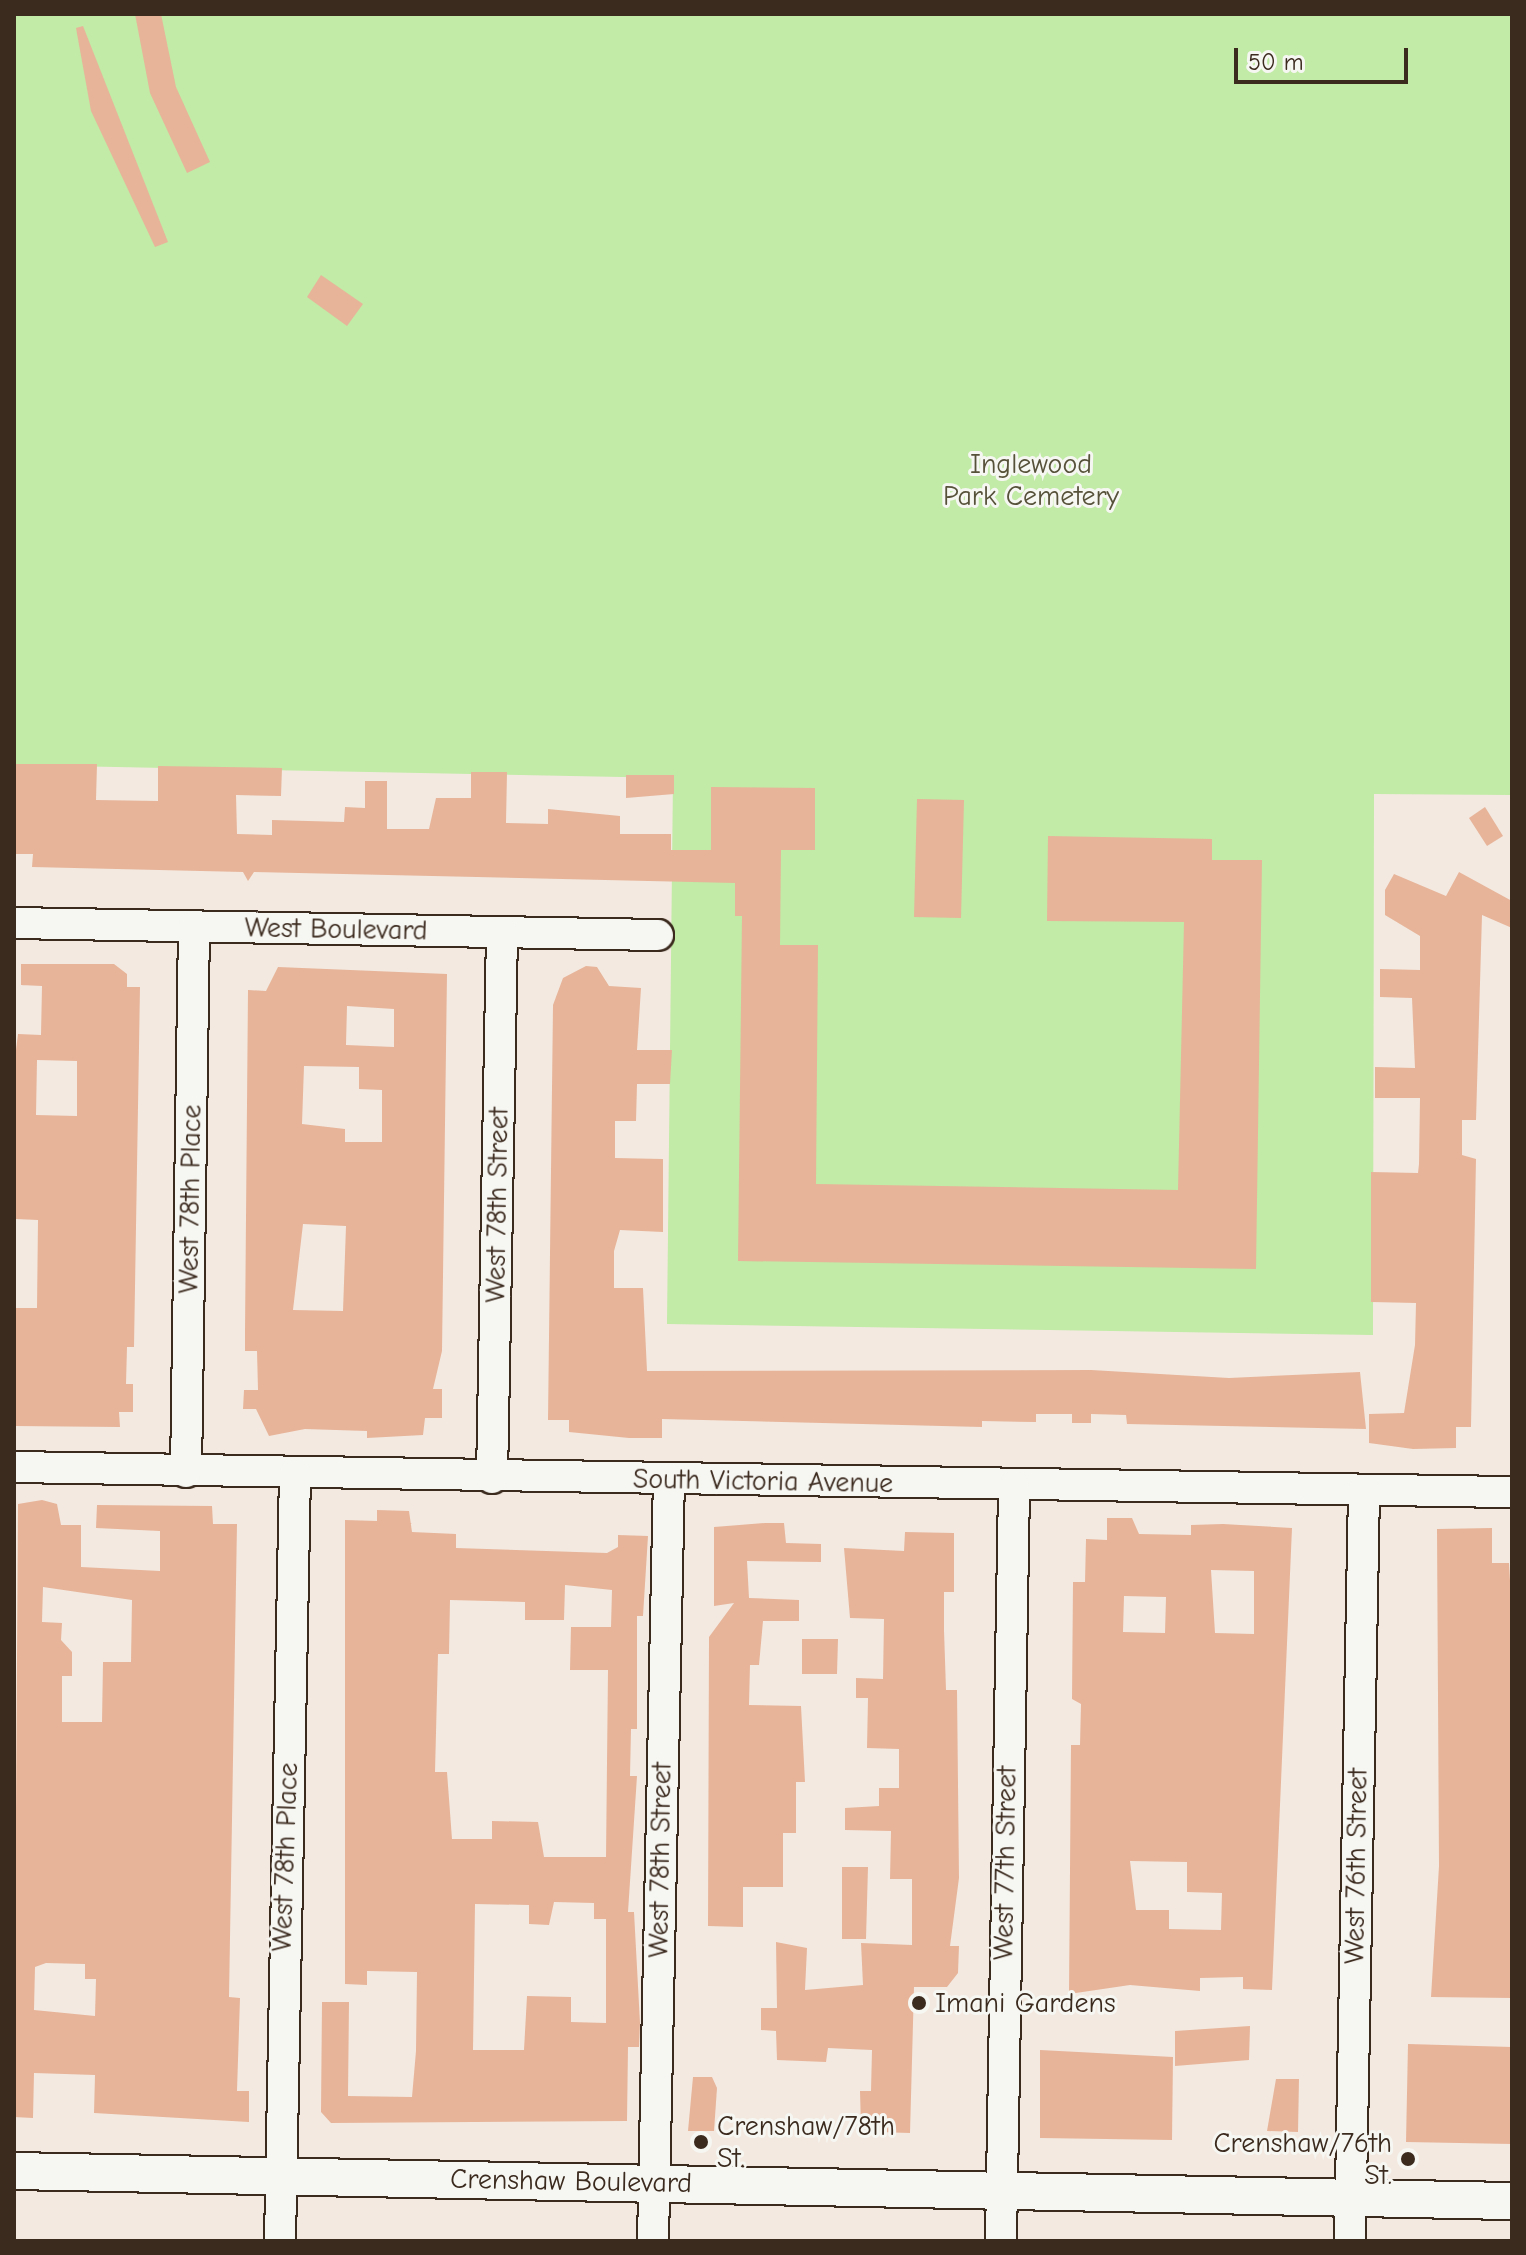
<!DOCTYPE html>
<style>
body{margin:0}
#map{position:relative;width:1526px;height:2255px;overflow:hidden;background:#f3e9e0;font-family:"Comic Neue",sans-serif}
div>[style]{position:absolute}
[style*='--x']{left:calc(var(--x)*1px);top:calc(var(--y)*1px);width:calc(var(--w)*1px);rotate:calc(var(--a)*1deg)}
.green>*{inset:0;background:#c1eba6}
.building>*{inset:0;background:#e7b499}
.roads{filter:drop-shadow(2px 0 #3b2a1e) drop-shadow(-2px 0 #3b2a1e) drop-shadow(0 2px #3b2a1e) drop-shadow(0 -2px #3b2a1e)}
.minor>*{height:30px;margin:-15px;padding:0 15px;transform-origin:15px;border-radius:15px;background:#f6f6f2}
.major>*{height:36px;margin:-18px;padding:0 18px;transform-origin:18px;border-radius:18px;background:#f6f6f2}
.dots>*{width:22px;height:22px;translate:-50% -50%;box-sizing:border-box;border:4px solid #f6f6f2;border-radius:50%}
span{translate:-50% -50%;white-space:nowrap;text-align:center;line-height:1.15;-webkit-text-stroke:6px #f6f6f2;paint-order:stroke}
.park-label{font-size:28px;color:#565139}
.street-label{font-size:28px;color:#3b2a1e}
.poi-label{font-size:28px;color:#3b2a1e}
.left{translate:0 -50%;text-align:left}
.right{translate:-100% -50%;text-align:right}
.frame{position:absolute;inset:0;border:16px solid #3b2a1e;pointer-events:none}
.scale{position:absolute;left:1234px;top:48px;width:174px;height:36px;box-sizing:border-box;border:4px solid #3b2a1e;border-top:0;padding-left:10px;font-size:24px;line-height:28px;white-space:nowrap;color:#3b2a1e;-webkit-text-stroke:6px #f6f6f2;paint-order:stroke}
</style>
<div id="map">
<div class="green">
<div style="clip-path:polygon(14px 14px,1512px 14px,1512px 795px,1374px 794px,1373px 1335px,667px 1324px,673px 778px,14px 765px)"></div>
</div>
<div class="building">
<div style="clip-path:polygon(135px 14px,161px 14px,176px 87px,210px 162px,187px 173px,150px 93px)"></div>
<div style="clip-path:polygon(83px 26px,168px 242px,155px 247px,91px 111px,76px 28px)"></div>
<div style="clip-path:polygon(321px 275px,363px 304px,347px 326px,307px 297px)"></div>
<div style="clip-path:polygon(14px 764px,97px 764px,96px 800px,158px 801px,158px 766px,282px 768px,281px 796px,236px 795px,237px 834px,272px 835px,272px 820px,344px 822px,345px 807px,365px 808px,365px 781px,387px 781px,387px 829px,429px 829px,436px 798px,471px 798px,471px 772px,507px 772px,506px 823px,548px 824px,548px 809px,620px 816px,620px 834px,671px 834px,671px 850px,711px 850px,711px 787px,815px 788px,815px 850px,781px 850px,780px 945px,818px 945px,816px 1184px,1178px 1190px,1184px 922px,1047px 921px,1048px 836px,1212px 839px,1212px 860px,1262px 860px,1256px 1269px,738px 1261px,742px 916px,735px 916px,735px 883px,254px 872px,248px 881px,243px 872px,32px 867px,33px 854px,14px 854px)"></div>
<div style="clip-path:polygon(626px 775px,674px 775px,674px 794px,626px 798px)"></div>
<div style="clip-path:polygon(917px 799px,964px 800px,961px 918px,914px 917px)"></div>
<div style="clip-path:polygon(1485px 807px,1503px 836px,1487px 846px,1469px 818px)"></div>
<div style="clip-path:polygon(1459px 872px,1512px 901px,1512px 928px,1482px 915px,1476px 1120px,1462px 1120px,1462px 1155px,1476px 1159px,1471px 1427px,1456px 1427px,1456px 1448px,1413px 1449px,1369px 1443px,1369px 1414px,1404px 1413px,1415px 1345px,1416px 1303px,1371px 1302px,1371px 1172px,1418px 1173px,1419px 1164px,1420px 1098px,1375px 1098px,1375px 1067px,1415px 1068px,1412px 998px,1380px 997px,1380px 969px,1420px 970px,1420px 936px,1385px 915px,1385px 890px,1394px 874px,1446px 896px)"></div>
<div style="clip-path:polygon(evenodd,21px 964px,114px 964px,127px 974px,127px 987px,140px 987px,134px 1347px,127px 1347px,126px 1384px,133px 1384px,133px 1412px,119px 1412px,120px 1427px,14px 1426px,15px 1308px,37px 1308px,38px 1220px,16px 1219px,14px 1066px,18px 1034px,41px 1035px,42px 986px,21px 985px,21px 964px,37px 1060px,77px 1061px,77px 1116px,36px 1115px,37px 1060px)"></div>
<div style="clip-path:polygon(586px 966px,597px 967px,609px 986px,641px 988px,637px 1050px,672px 1050px,670px 1084px,637px 1084px,636px 1121px,615px 1121px,615px 1158px,663px 1159px,663px 1232px,620px 1230px,614px 1251px,614px 1288px,643px 1288px,647px 1371px,1091px 1370px,1229px 1378px,1360px 1372px,1366px 1429px,1127px 1424px,1126px 1415px,1091px 1414px,1091px 1423px,1072px 1423px,1072px 1414px,1036px 1414px,1036px 1422px,982px 1421px,982px 1427px,662px 1419px,662px 1438px,629px 1438px,569px 1432px,569px 1420px,548px 1420px,553px 1005px,563px 978px)"></div>
<div style="clip-path:polygon(evenodd,278px 967px,447px 974px,442px 1351px,433px 1389px,442px 1389px,442px 1418px,425px 1418px,423px 1435px,367px 1438px,367px 1431px,305px 1429px,269px 1436px,256px 1409px,243px 1409px,244px 1390px,258px 1390px,257px 1351px,245px 1351px,245px 1333px,248px 990px,266px 991px,278px 967px,347px 1006px,394px 1009px,394px 1047px,346px 1045px,347px 1006px,278px 967px,304px 1066px,359px 1067px,359px 1089px,382px 1090px,382px 1142px,345px 1142px,345px 1129px,302px 1124px,304px 1066px,278px 967px,303px 1224px,346px 1226px,343px 1311px,293px 1310px,303px 1224px)"></div>
<div style="clip-path:polygon(evenodd,42px 1500px,57px 1504px,61px 1525px,81px 1525px,81px 1567px,160px 1571px,160px 1531px,96px 1528px,97px 1505px,212px 1506px,213px 1524px,237px 1524px,229px 1997px,240px 1998px,237px 2091px,249px 2091px,249px 2122px,94px 2113px,95px 2075px,34px 2073px,33px 2118px,14px 2117px,18px 1504px,42px 1500px,43px 1587px,132px 1600px,131px 1662px,103px 1662px,102px 1722px,62px 1722px,62px 1676px,72px 1676px,72px 1652px,61px 1640px,62px 1623px,42px 1622px,43px 1587px,42px 1500px,46px 1963px,85px 1964px,85px 1979px,96px 1979px,95px 2016px,34px 2010px,35px 1967px,46px 1963px)"></div>
<div style="clip-path:polygon(evenodd,377px 1510px,409px 1511px,412px 1532px,456px 1534px,456px 1548px,607px 1553px,618px 1547px,618px 1535px,648px 1536px,643px 1616px,637px 1616px,637px 1729px,631px 1729px,630px 1776px,637px 1776px,628px 1912px,634px 1912px,640px 2023px,639px 2047px,628px 2047px,627px 2121px,331px 2123px,321px 2112px,322px 2002px,349px 2002px,348px 2096px,412px 2097px,416px 2051px,417px 1972px,367px 1971px,367px 1985px,345px 1984px,345px 1520px,377px 1521px,377px 1510px,565px 1585px,612px 1590px,611px 1627px,571px 1627px,570px 1670px,608px 1670px,606px 1857px,544px 1857px,538px 1822px,492px 1821px,492px 1839px,452px 1839px,447px 1772px,435px 1772px,438px 1654px,449px 1654px,450px 1600px,525px 1602px,525px 1620px,564px 1620px,565px 1585px,377px 1510px,554px 1902px,594px 1903px,594px 1919px,606px 1919px,606px 2023px,571px 2022px,571px 1997px,527px 1996px,524px 2050px,473px 2050px,475px 1904px,529px 1905px,529px 1924px,549px 1925px,554px 1902px)"></div>
<div style="clip-path:polygon(evenodd,1107px 1518px,1132px 1518px,1139px 1534px,1191px 1535px,1191px 1525px,1223px 1524px,1292px 1528px,1272px 1990px,1243px 1989px,1243px 1977px,1200px 1978px,1200px 1991px,1130px 1985px,1069px 1994px,1071px 1745px,1080px 1745px,1081px 1704px,1072px 1699px,1073px 1582px,1085px 1582px,1086px 1539px,1107px 1540px,1107px 1518px,1211px 1570px,1254px 1571px,1254px 1634px,1215px 1633px,1211px 1570px,1107px 1518px,1124px 1596px,1166px 1597px,1165px 1633px,1123px 1632px,1124px 1596px,1107px 1518px,1130px 1861px,1187px 1862px,1187px 1892px,1222px 1893px,1221px 1930px,1169px 1929px,1169px 1910px,1136px 1910px,1130px 1861px)"></div>
<div style="clip-path:polygon(765px 1523px,784px 1523px,786px 1543px,821px 1544px,821px 1562px,747px 1561px,749px 1598px,799px 1600px,799px 1621px,763px 1621px,759px 1665px,750px 1665px,749px 1705px,801px 1706px,805px 1782px,796px 1782px,796px 1833px,783px 1833px,783px 1887px,743px 1887px,743px 1927px,708px 1926px,709px 1637px,734px 1603px,714px 1606px,714px 1527px)"></div>
<div style="clip-path:polygon(1492px 1528px,1492px 1563px,1509px 1563px,1512px 1616px,1512px 1998px,1431px 1997px,1439px 1866px,1437px 1529px)"></div>
<div style="clip-path:polygon(905px 1532px,954px 1533px,954px 1592px,944px 1592px,944px 1630px,946px 1690px,957px 1690px,959px 1878px,950px 1946px,959px 1946px,958px 1973px,947px 1987px,914px 1987px,910px 2133px,878px 2132px,861px 2128px,860px 2091px,871px 2091px,872px 2050px,828px 2048px,826px 2062px,777px 2060px,776px 2031px,761px 2030px,761px 2008px,777px 2008px,776px 1942px,807px 1948px,805px 1990px,863px 1985px,861px 1943px,912px 1945px,912px 1879px,890px 1879px,891px 1831px,845px 1830px,845px 1808px,879px 1806px,879px 1788px,899px 1788px,899px 1749px,867px 1748px,868px 1698px,856px 1698px,856px 1678px,883px 1679px,884px 1619px,850px 1618px,844px 1548px,904px 1551px)"></div>
<div style="clip-path:polygon(802px 1639px,838px 1639px,837px 1674px,802px 1674px)"></div>
<div style="clip-path:polygon(842px 1867px,868px 1867px,866px 1939px,842px 1939px)"></div>
<div style="clip-path:polygon(1250px 2026px,1249px 2060px,1175px 2066px,1175px 2031px)"></div>
<div style="clip-path:polygon(1408px 2044px,1512px 2047px,1512px 2144px,1406px 2142px)"></div>
<div style="clip-path:polygon(1040px 2050px,1173px 2057px,1172px 2140px,1040px 2138px)"></div>
<div style="clip-path:polygon(693px 2077px,712px 2077px,717px 2088px,714px 2131px,688px 2131px)"></div>
<div style="clip-path:polygon(1276px 2079px,1299px 2079px,1298px 2132px,1267px 2131px)"></div>
</div>
<div class="roads">
<div class="minor">
<div style="--x:14;--y:923;--w:644;--a:1.07"></div>
<div style="--x:14;--y:1467;--w:1498;--a:0.96"></div>
<div style="--x:186;--y:1472;--w:546;--a:-89.16"></div>
<div style="--x:492;--y:1478;--w:545;--a:-88.95"></div>
<div style="--x:280;--y:2241;--w:768;--a:-88.88"></div>
<div style="--x:653;--y:2241;--w:762;--a:-88.8"></div>
<div style="--x:1001;--y:2241;--w:755;--a:-89.01"></div>
<div style="--x:1350;--y:2241;--w:751;--a:-88.93"></div>
</div>
<div class="major">
<div style="--x:14;--y:2171;--w:1498;--a:1.15"></div>
</div>
</div>
<div class="dots">
<div style="left:919px;top:2003px;background:#3b2a1e"></div>
<div style="left:701px;top:2142px;background:#3b2a1e"></div>
<div style="left:1408px;top:2159px;background:#3b2a1e"></div>
</div>
<div class="park-label">
<span style="left:1031px;top:480px">Inglewood<br>Park Cemetery</span>
</div>
<div class="street-label">
<span style="left:336px;top:929px;rotate:1deg">West Boulevard</span>
<span style="left:190px;top:1199px;rotate:-89deg">West 78th Place</span>
<span style="left:497px;top:1205px;rotate:-89deg">West 78th Street</span>
<span style="left:763px;top:1481px;rotate:1deg">South Victoria Avenue</span>
<span style="left:285px;top:1857px;rotate:-88deg">West 78th Place</span>
<span style="left:660px;top:1860px;rotate:-89deg">West 78th Street</span>
<span style="left:1005px;top:1863px;rotate:-89deg">West 77th Street</span>
<span style="left:1356px;top:1866px;rotate:-89deg">West 76th Street</span>
<span style="left:571px;top:2181px;rotate:1deg">Crenshaw Boulevard</span>
</div>
<div class="poi-label">
<span class="left" style="left:935px;top:2003px">Imani Gardens</span>
<span class="left" style="left:717px;top:2142px">Crenshaw/78th<br>St.</span>
<span class="right" style="left:1392px;top:2159px">Crenshaw/76th<br>St.</span>
</div>
<div class="frame"></div>
<div class="scale">50 m</div>
</div>
